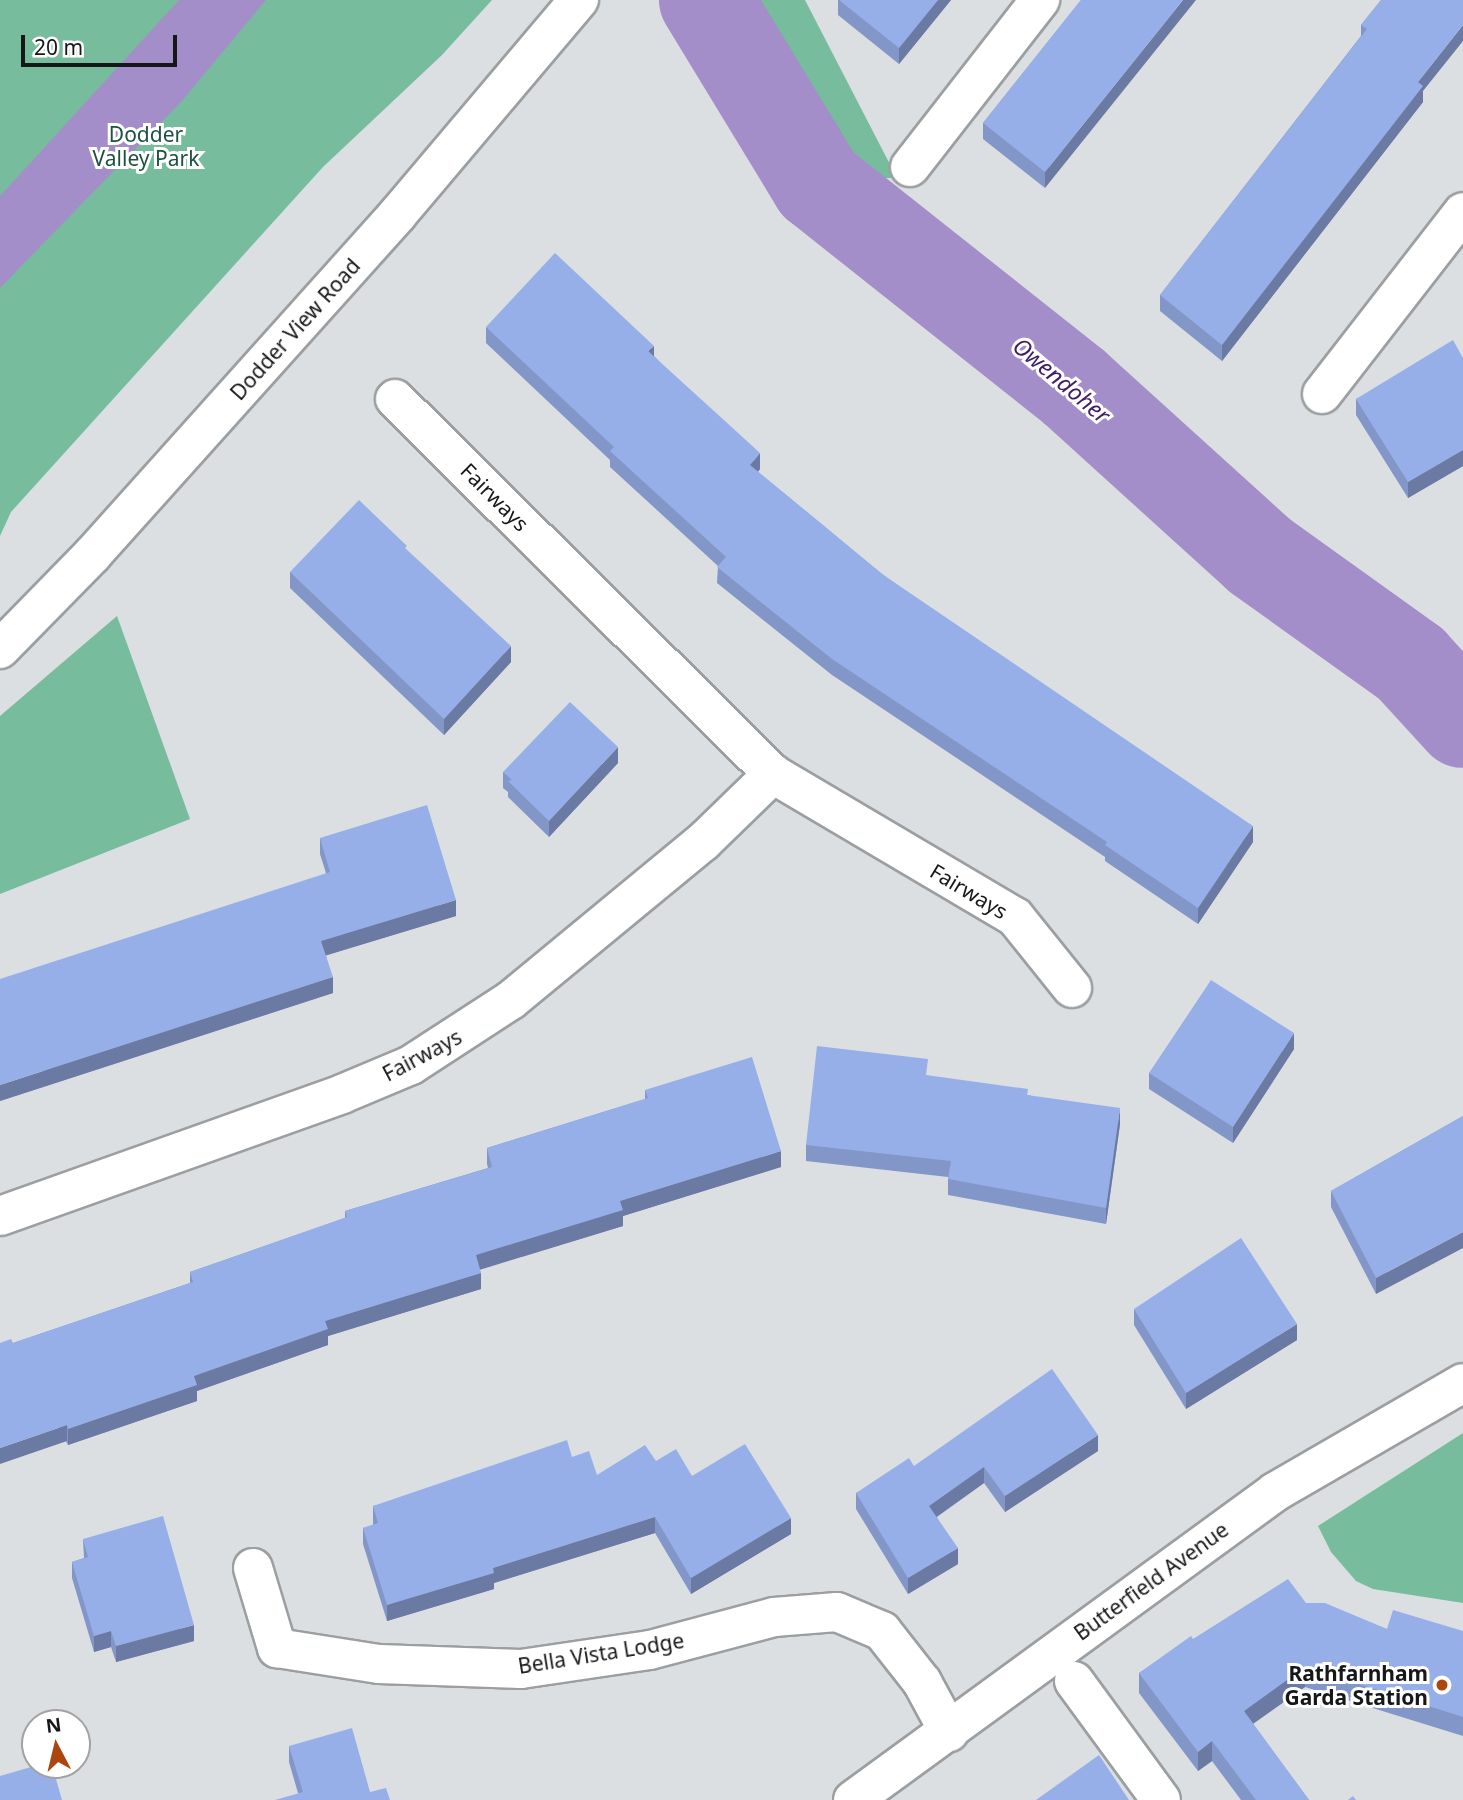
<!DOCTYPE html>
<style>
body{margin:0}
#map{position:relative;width:1463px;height:1800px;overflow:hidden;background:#dbdfe1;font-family:"Noto Sans",sans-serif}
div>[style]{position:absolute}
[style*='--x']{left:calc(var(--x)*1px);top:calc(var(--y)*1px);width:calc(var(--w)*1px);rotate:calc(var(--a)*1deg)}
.green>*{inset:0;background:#77bc9d}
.water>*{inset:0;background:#a48ec9}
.river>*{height:94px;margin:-47px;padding:0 47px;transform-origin:47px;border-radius:47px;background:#a48ec9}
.roads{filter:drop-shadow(2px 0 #9b9fa1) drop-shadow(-2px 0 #9b9fa1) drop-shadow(0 2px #9b9fa1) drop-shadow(0 -2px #9b9fa1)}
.street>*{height:38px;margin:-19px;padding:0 19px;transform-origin:19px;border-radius:19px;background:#fff}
.secondary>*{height:38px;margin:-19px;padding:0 19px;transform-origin:19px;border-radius:19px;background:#fff}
.wall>*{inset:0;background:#8296c8}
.shaded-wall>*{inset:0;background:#6a7aa3}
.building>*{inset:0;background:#97afe9}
.dots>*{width:19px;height:19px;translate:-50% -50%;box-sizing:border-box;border:4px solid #fff;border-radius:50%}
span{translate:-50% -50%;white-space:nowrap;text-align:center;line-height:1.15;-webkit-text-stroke:6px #fff;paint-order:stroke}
.park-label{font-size:21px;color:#1b533d}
.street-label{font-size:21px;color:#161718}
.poi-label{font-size:21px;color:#161718;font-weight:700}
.right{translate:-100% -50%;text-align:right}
.water-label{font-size:23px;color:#3e1e64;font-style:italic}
.north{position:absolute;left:21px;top:1709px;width:70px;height:70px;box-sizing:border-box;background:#fff;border:2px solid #a2a2a3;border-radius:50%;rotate:353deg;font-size:19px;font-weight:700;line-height:28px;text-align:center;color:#161718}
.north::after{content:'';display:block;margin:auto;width:24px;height:32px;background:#aa470e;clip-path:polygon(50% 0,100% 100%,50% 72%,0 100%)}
.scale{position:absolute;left:21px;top:35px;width:156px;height:32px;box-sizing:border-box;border:4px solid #161718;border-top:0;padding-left:9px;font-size:21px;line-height:24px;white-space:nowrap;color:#161718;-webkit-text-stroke:5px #fff;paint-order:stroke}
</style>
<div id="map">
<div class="green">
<div style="clip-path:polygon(0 0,492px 0,442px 55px,323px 167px,11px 512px,0 536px)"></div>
<div style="clip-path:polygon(729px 0,805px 0,897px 178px,826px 178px)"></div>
<div style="clip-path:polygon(117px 616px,190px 819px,0 894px,0 716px)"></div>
<div style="clip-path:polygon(1463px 1433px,1463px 1603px,1373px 1589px,1356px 1581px,1331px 1552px,1318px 1526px)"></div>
</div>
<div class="water">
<div style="clip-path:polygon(179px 0,266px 0,181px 102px,0 288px,0 196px)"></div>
</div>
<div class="river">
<div style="--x:706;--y:0;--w:215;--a:58.7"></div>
<div style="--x:818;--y:184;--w:327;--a:38.4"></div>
<div style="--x:1074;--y:387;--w:250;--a:42.2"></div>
<div style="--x:1259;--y:555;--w:187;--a:35.6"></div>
<div style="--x:1411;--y:664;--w:77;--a:47.6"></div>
</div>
<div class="roads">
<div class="street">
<div style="--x:910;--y:167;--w:212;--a:-52.1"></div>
<div style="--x:1322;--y:394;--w:230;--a:-52.2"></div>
<div style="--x:395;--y:399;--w:532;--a:44.77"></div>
<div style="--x:773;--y:774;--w:281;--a:30.6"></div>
<div style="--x:1015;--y:917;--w:91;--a:51.2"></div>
<div style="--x:0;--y:1216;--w:363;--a:-19.6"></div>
<div style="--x:342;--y:1094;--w:75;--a:-22.8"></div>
<div style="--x:411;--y:1065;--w:119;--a:-33"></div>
<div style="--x:511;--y:1000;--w:249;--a:-39.5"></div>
<div style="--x:703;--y:842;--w:98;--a:-44.2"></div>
<div style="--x:253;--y:1568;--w:84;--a:73.3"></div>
<div style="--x:277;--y:1648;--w:103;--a:8.9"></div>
<div style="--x:379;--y:1664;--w:142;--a:2"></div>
<div style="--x:521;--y:1669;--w:130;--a:-8.4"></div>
<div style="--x:650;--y:1650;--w:128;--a:-14.9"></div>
<div style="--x:774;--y:1617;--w:63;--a:-4.5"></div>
<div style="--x:837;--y:1612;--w:49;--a:22.9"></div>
<div style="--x:882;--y:1631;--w:65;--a:51.9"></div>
<div style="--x:922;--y:1682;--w:57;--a:61.6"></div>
<div style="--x:1074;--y:1681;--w:147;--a:53.8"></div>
</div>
<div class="secondary">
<div style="--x:0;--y:649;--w:132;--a:-45.6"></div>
<div style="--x:92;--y:555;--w:457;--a:-48.1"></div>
<div style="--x:397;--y:215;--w:282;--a:-49.8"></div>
<div style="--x:853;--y:1800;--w:522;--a:-36.12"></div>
<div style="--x:1275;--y:1492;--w:217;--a:-30.1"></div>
</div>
</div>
<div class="wall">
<div style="clip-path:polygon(838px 0,951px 0,899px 64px,838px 15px)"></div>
<div style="clip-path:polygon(1081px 0,1045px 188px,983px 139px,983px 123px)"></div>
<div style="clip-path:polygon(1381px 0,1423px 91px,1423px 102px,1222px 361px,1160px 311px,1160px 295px,1361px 36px,1361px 25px)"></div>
<div style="clip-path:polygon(486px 327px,654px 356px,760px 469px,758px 472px,882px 574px,1253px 842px,1198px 924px,1105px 861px,1105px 857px,832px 675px,717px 583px,718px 566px,610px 467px,610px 460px,486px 343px)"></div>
<div style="clip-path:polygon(1463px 358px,1463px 466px,1408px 498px,1356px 415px,1356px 399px)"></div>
<div style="clip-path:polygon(407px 551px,511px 662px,444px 735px,290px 588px,290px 572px)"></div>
<div style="clip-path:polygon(618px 763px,549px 837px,508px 797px,508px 792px,503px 788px,503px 772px)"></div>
<div style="clip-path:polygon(320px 838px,456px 916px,326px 955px,333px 993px,0 1101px,326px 873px,320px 854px)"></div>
<div style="clip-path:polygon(1294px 1049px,1233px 1143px,1149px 1089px,1149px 1073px)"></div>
<div style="clip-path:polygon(928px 1076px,1028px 1095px,1120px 1124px,1106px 1224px,948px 1195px,948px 1177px,806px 1161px,806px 1145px)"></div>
<div style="clip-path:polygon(645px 1090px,781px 1167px,623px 1216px,623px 1226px,480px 1269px,481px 1289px,328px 1336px,328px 1345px,197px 1391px,197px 1401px,68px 1445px,13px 1343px,190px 1283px,190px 1272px,345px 1218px,345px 1211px,488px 1168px,487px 1164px,487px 1148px,645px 1099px)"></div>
<div style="clip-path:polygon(1463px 1116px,1376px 1294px,1331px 1207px,1331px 1191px)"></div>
<div style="clip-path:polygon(1134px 1309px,1297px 1340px,1186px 1409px,1134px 1325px)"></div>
<div style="clip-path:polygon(1098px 1451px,1005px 1512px,984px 1483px,937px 1517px,958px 1564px,908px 1594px,856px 1509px,856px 1493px,914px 1466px)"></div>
<div style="clip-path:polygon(572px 1457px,597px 1475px,692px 1476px,791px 1534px,691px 1594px,655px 1533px,494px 1583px,494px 1589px,387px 1621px,363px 1544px,363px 1528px,373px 1525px,373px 1506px)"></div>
<div style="clip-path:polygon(83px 1539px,194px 1641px,116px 1662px,111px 1647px,94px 1652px,72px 1578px,72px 1562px,84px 1558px)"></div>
<div style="clip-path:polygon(1306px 1603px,1387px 1629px,1463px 1631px,1463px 1736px,1305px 1687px,1253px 1724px,1309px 1800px,1241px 1800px,1212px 1761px,1198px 1771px,1139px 1693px,1139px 1673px,1193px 1639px)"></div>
<div style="clip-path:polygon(289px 1746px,370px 1792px,298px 1793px,289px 1762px)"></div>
</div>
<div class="shaded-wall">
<div style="clip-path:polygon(938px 0,951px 0,899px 64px,899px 48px)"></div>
<div style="clip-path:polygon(1183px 0,1196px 0,1045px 188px,1045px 172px)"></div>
<div style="clip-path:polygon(1463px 25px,1463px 41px,1423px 91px,1423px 102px,1222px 361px,1222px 345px,1418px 82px)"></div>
<div style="clip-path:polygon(654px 346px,654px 362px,648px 351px)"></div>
<div style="clip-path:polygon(1463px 450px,1463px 466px,1408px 498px,1408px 482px)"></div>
<div style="clip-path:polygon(760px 453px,760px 469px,750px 481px,750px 465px)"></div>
<div style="clip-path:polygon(511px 646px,511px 662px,444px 735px,444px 719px)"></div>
<div style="clip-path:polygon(618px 747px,618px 763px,549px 837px,549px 821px)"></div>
<div style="clip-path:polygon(1253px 826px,1253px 842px,1198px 924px,1198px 908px)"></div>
<div style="clip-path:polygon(456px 900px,456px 916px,321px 957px,321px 941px)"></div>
<div style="clip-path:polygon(333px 977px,333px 993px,0 1101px,0 1085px)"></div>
<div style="clip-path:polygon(1294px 1033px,1294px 1049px,1233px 1143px,1233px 1127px)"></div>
<div style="clip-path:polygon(1120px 1108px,1120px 1124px,1106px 1224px,1106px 1208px)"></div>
<div style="clip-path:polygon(781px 1151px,781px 1167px,623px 1216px,623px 1226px,476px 1271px,476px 1255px,620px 1201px)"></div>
<div style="clip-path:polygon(1463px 1232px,1463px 1248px,1376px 1294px,1376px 1278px)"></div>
<div style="clip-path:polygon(481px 1273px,481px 1289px,328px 1336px,328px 1345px,197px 1391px,197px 1401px,68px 1445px,68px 1429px,325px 1321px)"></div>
<div style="clip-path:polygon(1297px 1324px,1297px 1340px,1186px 1409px,1186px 1393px)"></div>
<div style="clip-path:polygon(67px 1425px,67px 1441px,0 1464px,0 1448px)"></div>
<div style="clip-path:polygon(1098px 1435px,1098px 1451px,1005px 1512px,1005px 1496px)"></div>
<div style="clip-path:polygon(984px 1467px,984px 1483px,929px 1522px,929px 1506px)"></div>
<div style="clip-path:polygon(655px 1517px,655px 1533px,494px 1583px,494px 1589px,387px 1621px,387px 1605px,493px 1568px)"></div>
<div style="clip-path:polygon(791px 1518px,791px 1534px,691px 1594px,691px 1578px)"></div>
<div style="clip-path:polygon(958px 1548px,958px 1564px,908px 1594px,908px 1578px)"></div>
<div style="clip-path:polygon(194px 1625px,194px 1641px,116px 1662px,116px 1646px)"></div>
<div style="clip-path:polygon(111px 1631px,111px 1647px,94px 1652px,94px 1636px)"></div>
<div style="clip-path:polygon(1305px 1667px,1305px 1687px,1244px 1730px,1244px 1711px)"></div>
<div style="clip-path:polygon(1212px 1741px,1212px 1761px,1198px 1771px,1198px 1752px)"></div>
</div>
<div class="building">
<div style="clip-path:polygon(839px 0,938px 0,899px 48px)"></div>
<div style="clip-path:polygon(1081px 0,1183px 0,1045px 172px,983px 123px)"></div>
<div style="clip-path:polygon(1381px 0,1463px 0,1463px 25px,1418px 82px,1423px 86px,1222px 345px,1160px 295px,1367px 29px,1361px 25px)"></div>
<div style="clip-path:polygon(555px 253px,654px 346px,648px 351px,760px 453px,750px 465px,823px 525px,882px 574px,1253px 826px,1198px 908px,1105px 845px,1107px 842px,832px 659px,717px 567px,726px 557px,610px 451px,614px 447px,486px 327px)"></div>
<div style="clip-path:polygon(1453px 340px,1463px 358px,1463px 450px,1408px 482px,1356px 399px)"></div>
<div style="clip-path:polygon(359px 500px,407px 546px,405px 548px,511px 646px,444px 719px,290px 572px)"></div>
<div style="clip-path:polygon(570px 702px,618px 747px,549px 821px,508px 781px,512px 780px,503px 772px)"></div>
<div style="clip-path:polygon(427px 805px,456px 900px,321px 941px,333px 977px,0 1085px,0 979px,330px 872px,320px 838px)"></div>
<div style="clip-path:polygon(1211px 980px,1294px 1033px,1233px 1127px,1149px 1073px)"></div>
<div style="clip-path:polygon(817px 1046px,928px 1059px,926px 1075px,1028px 1089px,1027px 1095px,1120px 1108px,1106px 1208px,948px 1179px,951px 1161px,806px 1145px)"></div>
<div style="clip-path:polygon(752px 1057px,781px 1151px,620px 1201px,623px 1210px,476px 1255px,481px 1273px,325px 1321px,328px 1329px,194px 1376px,197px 1385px,68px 1429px,67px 1425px,0 1448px,0 1343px,11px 1339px,13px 1343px,193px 1282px,190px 1272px,347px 1217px,345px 1211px,492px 1167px,487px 1148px,648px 1098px,645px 1090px)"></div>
<div style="clip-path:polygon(1463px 1116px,1463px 1232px,1376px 1278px,1331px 1191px)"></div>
<div style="clip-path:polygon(1241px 1238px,1297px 1324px,1186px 1393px,1134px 1309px)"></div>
<div style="clip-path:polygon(1052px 1369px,1098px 1435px,1005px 1496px,984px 1467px,929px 1506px,958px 1548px,908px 1578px,856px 1493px,909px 1458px,914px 1466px)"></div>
<div style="clip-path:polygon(567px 1440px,572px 1457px,589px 1451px,597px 1475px,645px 1445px,656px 1461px,676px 1449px,692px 1476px,745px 1444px,791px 1518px,691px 1578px,655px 1517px,493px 1568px,494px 1573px,387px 1605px,363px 1528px,378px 1523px,373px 1506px)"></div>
<div style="clip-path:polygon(163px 1516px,194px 1625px,116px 1646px,111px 1631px,94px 1636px,72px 1562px,88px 1557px,83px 1539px)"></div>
<div style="clip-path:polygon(1288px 1579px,1306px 1603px,1325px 1603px,1387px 1629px,1393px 1610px,1463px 1631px,1463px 1717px,1305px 1667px,1244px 1711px,1309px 1800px,1256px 1800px,1212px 1741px,1198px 1752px,1139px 1673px,1191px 1636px,1193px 1639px)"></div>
<div style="clip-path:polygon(352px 1728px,370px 1792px,386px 1788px,390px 1800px,275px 1800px,303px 1792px,289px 1746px)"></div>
<div style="clip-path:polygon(1099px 1755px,1129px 1800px,1036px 1800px)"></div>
<div style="clip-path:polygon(38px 1765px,52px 1765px,62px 1800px,0 1800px,0 1776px)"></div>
<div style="clip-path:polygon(1353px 1796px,1356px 1800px,1348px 1800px)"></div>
</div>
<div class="dots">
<div style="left:1442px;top:1685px;background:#aa470e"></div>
</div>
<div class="park-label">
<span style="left:146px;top:146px">Dodder<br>Valley Park</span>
</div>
<div class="street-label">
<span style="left:295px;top:329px;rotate:-48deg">Dodder View Road</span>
<span style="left:495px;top:497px;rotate:45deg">Fairways</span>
<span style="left:969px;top:891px;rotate:31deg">Fairways</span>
<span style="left:422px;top:1055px;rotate:-28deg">Fairways</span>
<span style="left:1151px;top:1581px;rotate:-36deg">Butterfield Avenue</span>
<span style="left:601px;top:1653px;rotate:-9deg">Bella Vista Lodge</span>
</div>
<div class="poi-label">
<span class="right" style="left:1428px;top:1685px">Rathfarnham<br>Garda Station</span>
</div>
<div class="water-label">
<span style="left:1062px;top:380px;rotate:40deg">Owendoher</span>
</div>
<div class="north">N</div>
<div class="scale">20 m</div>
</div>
